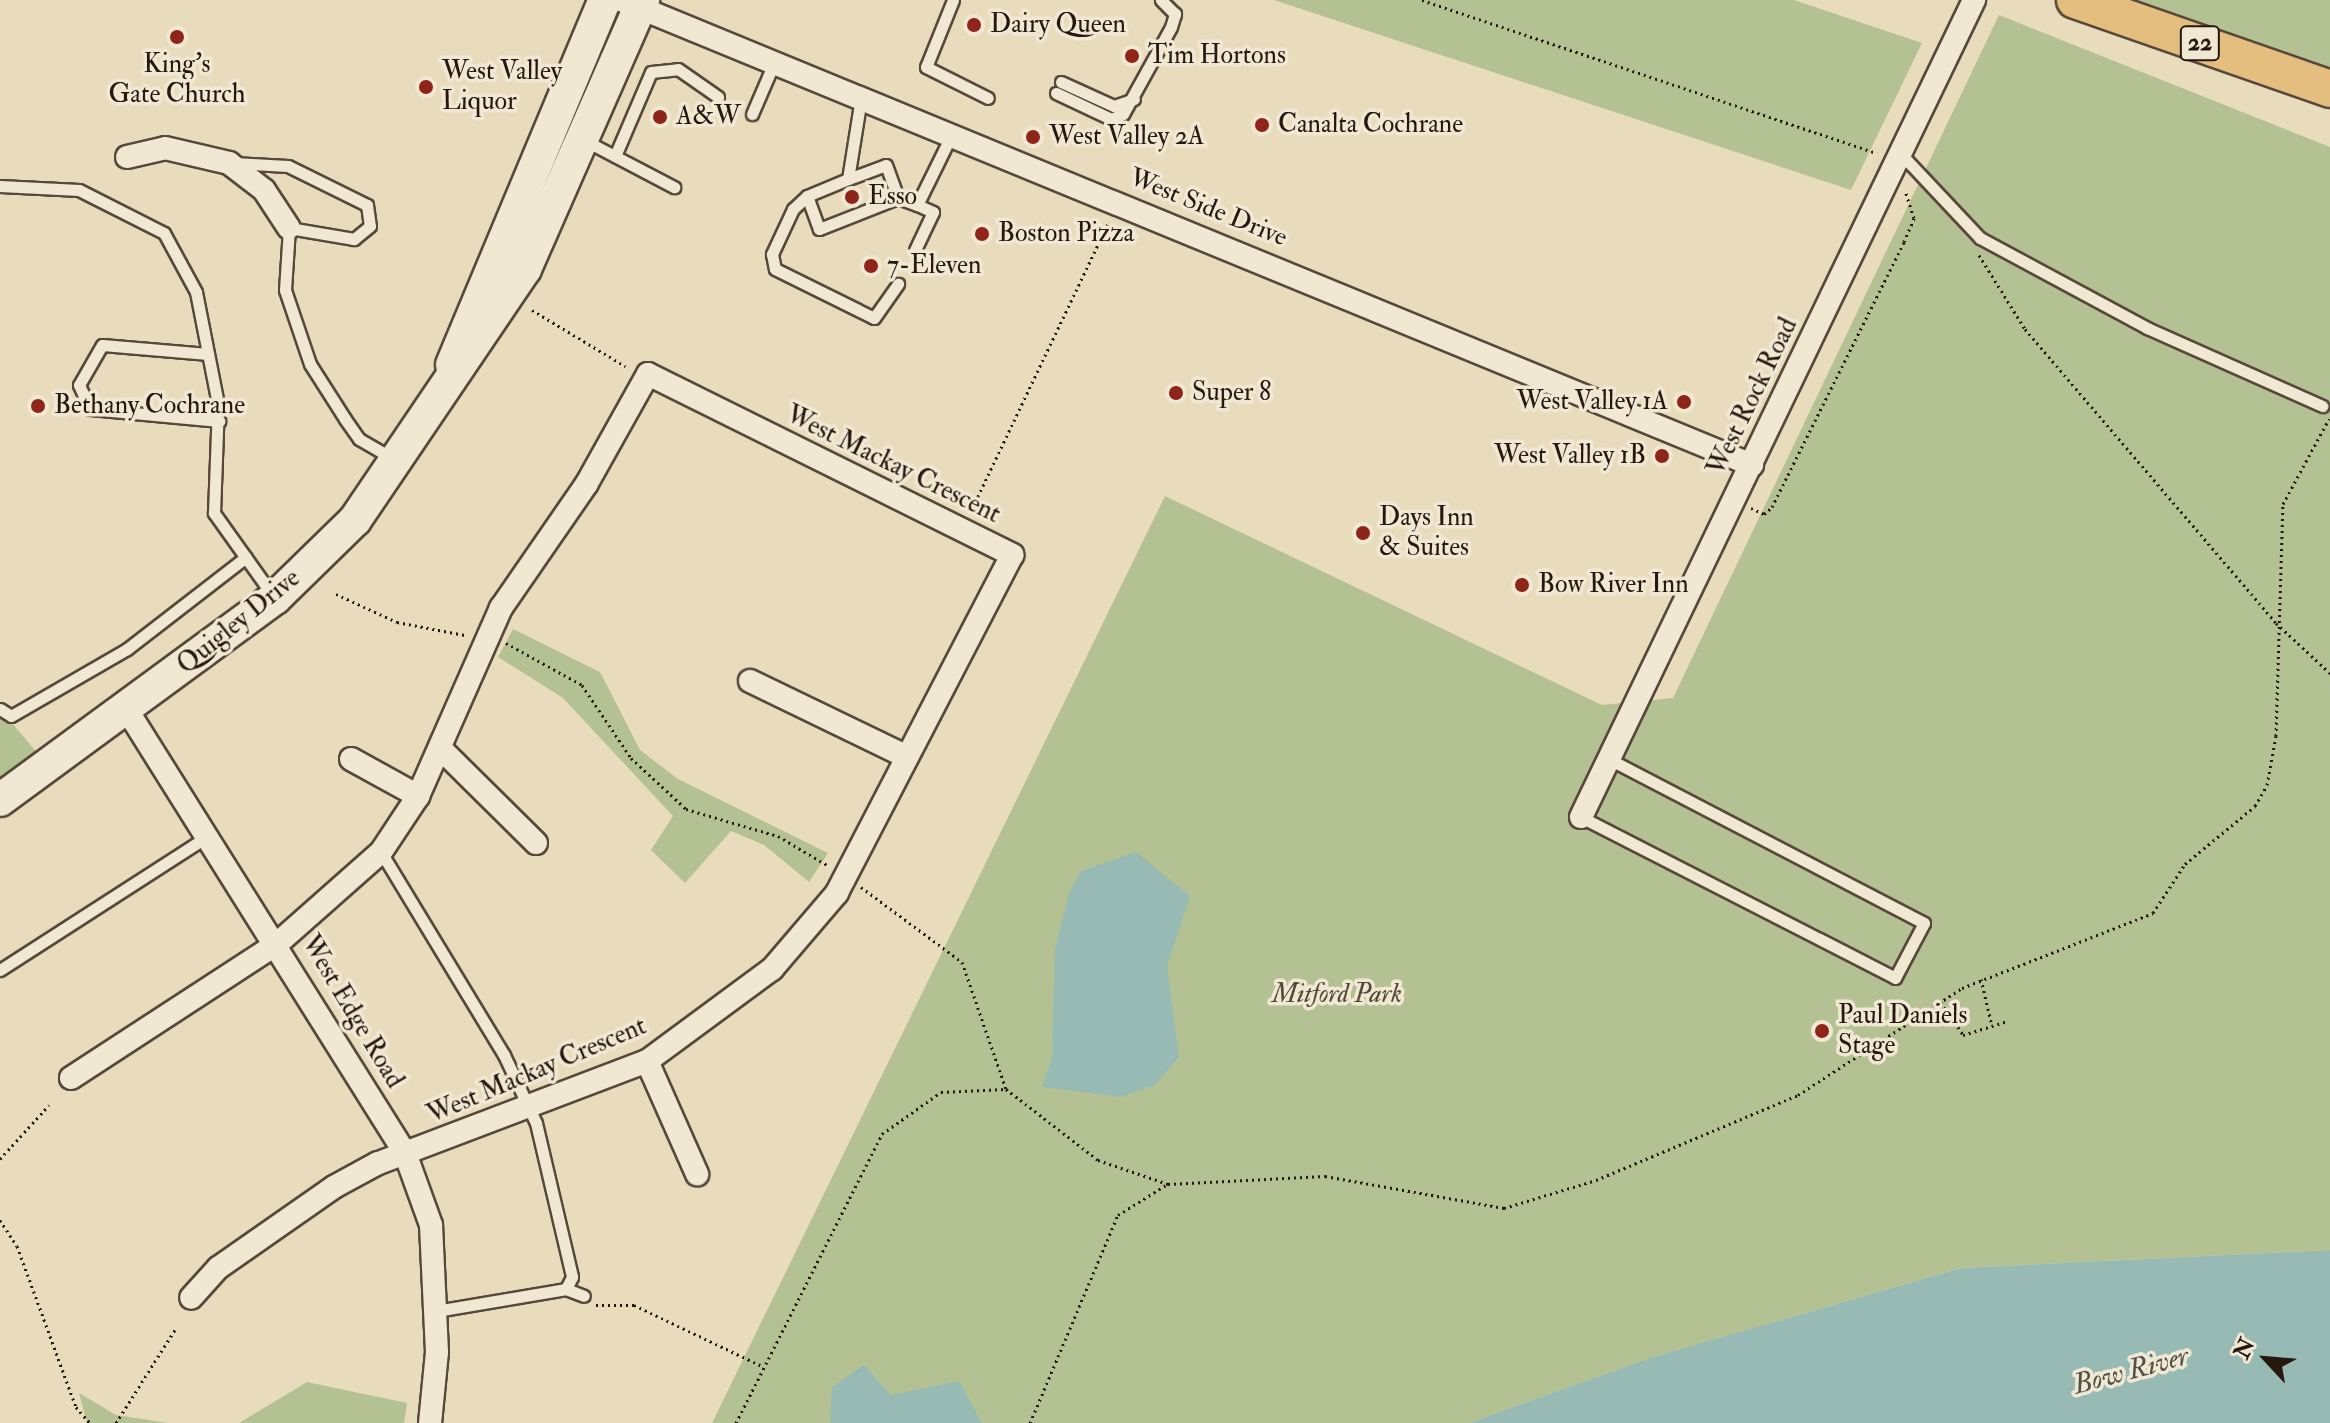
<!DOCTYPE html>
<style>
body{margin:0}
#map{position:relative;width:2330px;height:1423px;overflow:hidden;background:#e9dcbc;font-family:"IM FELL Double Pica",serif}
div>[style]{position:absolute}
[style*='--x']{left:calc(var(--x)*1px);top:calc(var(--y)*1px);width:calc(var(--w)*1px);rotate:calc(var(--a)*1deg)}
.green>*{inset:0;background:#b4c192}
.water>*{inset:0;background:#97bbb4}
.path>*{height:3px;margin-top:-1.5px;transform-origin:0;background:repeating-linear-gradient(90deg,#26170f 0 2px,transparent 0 6px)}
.roads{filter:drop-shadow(2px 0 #57483a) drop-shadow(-2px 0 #57483a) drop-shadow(0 2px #57483a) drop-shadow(0 -2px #57483a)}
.lane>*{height:11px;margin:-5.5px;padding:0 5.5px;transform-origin:5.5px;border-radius:5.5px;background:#f1e8d3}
.street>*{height:22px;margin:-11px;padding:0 11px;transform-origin:11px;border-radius:11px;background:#f1e8d3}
.secondary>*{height:32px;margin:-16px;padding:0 16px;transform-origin:16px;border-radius:16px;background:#f1e8d3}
.primary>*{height:36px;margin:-18px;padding:0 18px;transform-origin:18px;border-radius:18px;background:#e4be7e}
.dots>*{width:22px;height:22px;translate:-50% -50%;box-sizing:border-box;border:4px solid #f1e8d3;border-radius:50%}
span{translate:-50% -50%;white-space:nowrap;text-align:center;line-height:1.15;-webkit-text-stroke:7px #f1e8d3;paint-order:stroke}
.shield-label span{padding:2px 6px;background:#f1e8d3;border:2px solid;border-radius:6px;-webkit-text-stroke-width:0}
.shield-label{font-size:24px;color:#26170f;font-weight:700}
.poi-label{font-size:26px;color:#26170f}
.left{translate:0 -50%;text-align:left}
.right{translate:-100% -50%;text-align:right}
.street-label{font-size:26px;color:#26170f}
.park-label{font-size:26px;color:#514a36;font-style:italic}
.water-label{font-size:28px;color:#4e5049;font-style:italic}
.north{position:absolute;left:2226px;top:1319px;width:80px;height:80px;-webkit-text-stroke:6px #f1e8d3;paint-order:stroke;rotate:296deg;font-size:22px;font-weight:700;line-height:32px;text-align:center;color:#26170f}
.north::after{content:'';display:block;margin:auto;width:28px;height:36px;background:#26170f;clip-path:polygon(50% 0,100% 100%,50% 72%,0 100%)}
</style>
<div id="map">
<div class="green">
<div style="clip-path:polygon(1274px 0,1794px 0,1922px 43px,1851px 190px)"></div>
<div style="clip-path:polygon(2115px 0,2330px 0,2330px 78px)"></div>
<div style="clip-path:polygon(1999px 15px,2330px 147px,2330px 1250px,1961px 1268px,1654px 1357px,1469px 1423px,712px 1423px,1165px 496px,1602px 705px,1673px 698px)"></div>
<div style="clip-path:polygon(513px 629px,600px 672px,640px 750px,678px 779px,828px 853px,809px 882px,764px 845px,731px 831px,685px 883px,651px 850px,673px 816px,563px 698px,498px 657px)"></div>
<div style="clip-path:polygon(0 709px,50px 768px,0 800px)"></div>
<div style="clip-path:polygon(307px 1382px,407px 1403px,404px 1423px,239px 1423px)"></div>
<div style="clip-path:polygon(79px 1393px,116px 1415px,168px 1423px,87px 1423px)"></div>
</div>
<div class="water">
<div style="clip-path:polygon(1136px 852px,1190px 896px,1167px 966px,1179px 1057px,1155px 1085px,1121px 1097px,1042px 1087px,1052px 1058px,1055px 948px,1069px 893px,1081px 871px)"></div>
<div style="clip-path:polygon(2330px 1250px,2330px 1423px,1469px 1423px,1653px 1357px,1961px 1268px)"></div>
<div style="clip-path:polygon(864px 1365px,891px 1395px,959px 1381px,982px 1423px,830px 1423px,832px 1387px)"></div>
</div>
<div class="path">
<div style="--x:1422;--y:0;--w:480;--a:18.6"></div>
<div style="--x:1979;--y:255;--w:87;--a:58.1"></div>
<div style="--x:2025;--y:329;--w:387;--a:49.5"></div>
<div style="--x:2276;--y:623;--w:74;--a:42.8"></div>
<div style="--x:532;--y:310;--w:109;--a:31.1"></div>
<div style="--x:1751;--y:508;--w:14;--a:25"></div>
<div style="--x:1764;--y:514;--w:11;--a:-41"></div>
<div style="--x:1772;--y:507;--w:296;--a:-63.5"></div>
<div style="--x:1904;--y:242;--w:26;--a:-67"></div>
<div style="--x:1914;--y:218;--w:28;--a:-108"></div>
<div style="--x:970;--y:513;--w:320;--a:-64.5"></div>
<div style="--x:336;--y:594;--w:67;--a:24.7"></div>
<div style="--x:397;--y:622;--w:69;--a:10.8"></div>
<div style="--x:506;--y:643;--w:87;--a:28.9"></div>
<div style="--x:582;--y:685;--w:88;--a:56.1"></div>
<div style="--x:631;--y:758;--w:75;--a:42.8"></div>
<div style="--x:686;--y:809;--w:96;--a:16.4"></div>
<div style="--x:778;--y:836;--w:57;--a:30.6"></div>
<div style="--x:861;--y:887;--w:126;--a:36.6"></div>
<div style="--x:962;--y:962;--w:134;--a:70.9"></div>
<div style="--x:1981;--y:979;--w:48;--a:76.8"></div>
<div style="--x:1941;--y:1002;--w:40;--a:56"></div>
<div style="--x:1963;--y:1035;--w:47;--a:-17.3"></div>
<div style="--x:0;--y:1159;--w:73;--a:-47.8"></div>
<div style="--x:0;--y:1220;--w:31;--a:57"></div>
<div style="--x:17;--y:1246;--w:171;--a:69.9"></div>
<div style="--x:76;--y:1407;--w:21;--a:49"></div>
<div style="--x:596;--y:1305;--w:38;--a:0"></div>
<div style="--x:634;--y:1305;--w:142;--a:25.5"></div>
<div style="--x:116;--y:1423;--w:112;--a:-57.7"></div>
<div style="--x:736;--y:1423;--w:324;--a:-63.2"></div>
<div style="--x:882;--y:1134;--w:72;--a:-35.4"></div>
<div style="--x:941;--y:1092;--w:65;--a:-2.6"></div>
<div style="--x:1006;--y:1089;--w:116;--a:37.7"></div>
<div style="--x:1098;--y:1160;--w:74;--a:18.9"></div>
<div style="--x:1168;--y:1184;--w:157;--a:-2.9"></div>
<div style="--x:1325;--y:1176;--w:182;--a:10.1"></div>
<div style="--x:1504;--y:1208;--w:96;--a:-16.9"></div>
<div style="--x:1596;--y:1180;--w:219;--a:-22.8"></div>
<div style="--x:1798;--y:1095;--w:196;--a:-33.1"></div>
<div style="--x:1962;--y:988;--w:205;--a:-21.4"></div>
<div style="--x:2153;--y:913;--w:59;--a:-56.9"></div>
<div style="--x:2185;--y:864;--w:91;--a:-39.6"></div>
<div style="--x:2255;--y:806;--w:24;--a:-60"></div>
<div style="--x:2267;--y:785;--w:50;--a:-79.6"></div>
<div style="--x:2276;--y:736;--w:232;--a:-88.3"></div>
<div style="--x:2283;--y:504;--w:97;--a:-61.6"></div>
<div style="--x:1030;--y:1423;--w:226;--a:-67.1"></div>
<div style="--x:1118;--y:1215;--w:57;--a:-32"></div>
</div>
<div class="roads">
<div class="lane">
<div style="--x:953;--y:0;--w:72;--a:111.9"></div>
<div style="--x:926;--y:67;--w:69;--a:26.6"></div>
<div style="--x:1061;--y:82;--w:58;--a:24.4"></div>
<div style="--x:1114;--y:106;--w:21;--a:-19"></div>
<div style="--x:1056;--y:93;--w:61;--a:25.3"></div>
<div style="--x:1111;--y:119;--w:13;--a:-23"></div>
<div style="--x:1123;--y:114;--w:99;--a:-61.1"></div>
<div style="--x:1171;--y:27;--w:14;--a:-73"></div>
<div style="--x:1175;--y:14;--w:20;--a:-135"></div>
<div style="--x:752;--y:114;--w:56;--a:-66.7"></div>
<div style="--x:584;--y:140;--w:102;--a:27.6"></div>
<div style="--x:1901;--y:154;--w:115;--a:46.8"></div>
<div style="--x:1980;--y:238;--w:190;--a:28.3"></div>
<div style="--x:2147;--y:328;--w:192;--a:24"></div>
<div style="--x:615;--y:156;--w:91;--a:-66.8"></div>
<div style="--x:651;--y:72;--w:27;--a:-6"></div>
<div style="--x:678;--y:69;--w:49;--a:35"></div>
<div style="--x:233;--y:163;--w:55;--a:3.1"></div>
<div style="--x:288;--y:166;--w:88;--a:26.3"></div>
<div style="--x:367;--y:205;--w:21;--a:82"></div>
<div style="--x:370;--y:226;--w:21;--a:141"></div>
<div style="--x:354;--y:239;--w:66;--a:-170.4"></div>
<div style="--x:289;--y:228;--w:62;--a:93.7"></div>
<div style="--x:285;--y:290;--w:78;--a:71.3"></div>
<div style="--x:310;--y:364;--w:65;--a:57.5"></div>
<div style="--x:345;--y:419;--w:24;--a:55"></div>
<div style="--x:359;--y:439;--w:39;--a:30"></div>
<div style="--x:848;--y:179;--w:40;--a:-20.2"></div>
<div style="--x:886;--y:165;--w:35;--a:70"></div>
<div style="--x:898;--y:198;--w:85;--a:158.6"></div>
<div style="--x:819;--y:229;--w:35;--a:-110"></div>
<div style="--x:807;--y:196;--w:44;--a:-22.5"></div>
<div style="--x:848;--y:179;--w:82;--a:-80.9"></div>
<div style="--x:0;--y:186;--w:79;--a:2.9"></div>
<div style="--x:79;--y:190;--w:95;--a:26.8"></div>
<div style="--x:164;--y:233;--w:67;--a:61.5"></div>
<div style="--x:196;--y:292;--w:114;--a:78.9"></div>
<div style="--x:218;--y:404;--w:109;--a:92.1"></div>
<div style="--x:214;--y:513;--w:103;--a:54.5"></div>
<div style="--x:807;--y:196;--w:19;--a:137"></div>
<div style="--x:793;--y:209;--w:50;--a:115"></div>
<div style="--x:772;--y:254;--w:15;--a:79"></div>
<div style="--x:775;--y:269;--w:110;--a:26.3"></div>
<div style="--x:874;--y:318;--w:42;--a:-54.8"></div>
<div style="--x:898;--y:198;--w:20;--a:20"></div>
<div style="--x:917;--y:205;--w:79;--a:-63.8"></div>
<div style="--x:915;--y:250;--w:42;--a:-64.7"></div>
<div style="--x:933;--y:212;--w:17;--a:-156"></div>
<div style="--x:208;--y:354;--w:106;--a:-175.1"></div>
<div style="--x:102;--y:345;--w:46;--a:119.9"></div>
<div style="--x:79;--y:385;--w:26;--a:65"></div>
<div style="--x:90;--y:409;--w:130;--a:5.3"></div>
<div style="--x:0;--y:709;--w:13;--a:32"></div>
<div style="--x:11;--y:716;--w:134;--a:-30"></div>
<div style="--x:127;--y:649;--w:150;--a:-37.7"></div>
<div style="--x:1581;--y:817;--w:353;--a:27.1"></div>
<div style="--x:1895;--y:978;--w:62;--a:-62.2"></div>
<div style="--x:1924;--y:923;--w:355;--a:-152.5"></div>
<div style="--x:381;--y:852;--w:237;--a:58.8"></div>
<div style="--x:504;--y:1055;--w:75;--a:64.8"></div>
<div style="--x:536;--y:1123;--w:158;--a:76.8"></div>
<div style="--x:572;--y:1277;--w:13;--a:117"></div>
<div style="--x:0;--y:970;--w:244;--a:-32.8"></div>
<div style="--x:436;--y:1311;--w:132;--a:-9.6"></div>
<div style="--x:566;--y:1289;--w:19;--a:21"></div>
</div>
<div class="street">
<div style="--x:621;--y:0;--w:1223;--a:22.35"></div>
<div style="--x:127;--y:157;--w:39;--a:-13"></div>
<div style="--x:165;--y:148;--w:66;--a:13.2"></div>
<div style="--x:229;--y:163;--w:44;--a:37.6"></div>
<div style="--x:264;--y:190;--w:45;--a:56.7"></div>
<div style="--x:750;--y:681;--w:174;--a:25.8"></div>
<div style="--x:127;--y:710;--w:523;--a:57.89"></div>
<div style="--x:405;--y:1153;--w:77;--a:70.1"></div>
<div style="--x:431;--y:1225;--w:127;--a:87.3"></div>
<div style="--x:437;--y:1352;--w:71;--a:95.6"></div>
<div style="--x:440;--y:748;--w:135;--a:44.7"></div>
<div style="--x:351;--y:759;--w:77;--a:28.9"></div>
<div style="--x:1581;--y:817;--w:907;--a:-64.31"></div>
<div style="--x:647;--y:1061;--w:124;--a:66.1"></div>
<div style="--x:71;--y:1078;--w:247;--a:-33.1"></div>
<div style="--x:278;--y:943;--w:137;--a:-41.5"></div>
<div style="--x:381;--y:852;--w:67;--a:-56.5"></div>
<div style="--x:418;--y:796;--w:206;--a:-66.2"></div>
<div style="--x:501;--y:608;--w:150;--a:-55.4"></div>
<div style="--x:586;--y:485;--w:127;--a:-60.8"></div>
<div style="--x:648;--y:374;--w:407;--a:26.4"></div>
<div style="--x:1012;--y:555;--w:381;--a:117.4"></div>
<div style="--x:837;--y:893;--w:100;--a:130.5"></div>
<div style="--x:772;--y:969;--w:155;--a:143.6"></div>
<div style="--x:647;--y:1061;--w:288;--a:159.2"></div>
<div style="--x:378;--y:1163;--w:50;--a:151.4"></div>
<div style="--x:334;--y:1187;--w:141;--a:145.1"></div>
<div style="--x:218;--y:1268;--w:40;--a:132"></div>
</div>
<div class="secondary">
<div style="--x:452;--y:365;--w:396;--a:-67.3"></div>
<div style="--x:0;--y:800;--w:341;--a:-36.3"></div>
<div style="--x:275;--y:598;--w:112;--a:-44.3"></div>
<div style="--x:355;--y:520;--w:303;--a:-55.9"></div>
<div style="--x:525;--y:269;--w:294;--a:-66.3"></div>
</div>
<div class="primary">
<div style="--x:2075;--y:0;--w:270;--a:19.2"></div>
</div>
</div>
<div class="dots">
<div style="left:974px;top:25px;background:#8f2418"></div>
<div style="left:177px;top:37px;background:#8f2418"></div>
<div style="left:1132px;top:56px;background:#8f2418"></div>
<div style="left:426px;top:87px;background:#8f2418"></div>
<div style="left:660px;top:117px;background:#8f2418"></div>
<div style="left:1262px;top:125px;background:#8f2418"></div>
<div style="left:1033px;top:137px;background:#8f2418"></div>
<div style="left:852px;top:197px;background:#8f2418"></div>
<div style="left:982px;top:234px;background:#8f2418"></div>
<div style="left:871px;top:266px;background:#8f2418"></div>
<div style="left:1176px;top:393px;background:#8f2418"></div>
<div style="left:1684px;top:402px;background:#8f2418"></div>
<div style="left:38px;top:406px;background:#8f2418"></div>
<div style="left:1662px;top:456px;background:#8f2418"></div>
<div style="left:1363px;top:533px;background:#8f2418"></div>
<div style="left:1522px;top:585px;background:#8f2418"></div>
<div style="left:1822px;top:1031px;background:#8f2418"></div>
</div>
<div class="shield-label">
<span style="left:2200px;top:43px">22</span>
</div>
<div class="poi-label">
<span class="left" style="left:990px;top:25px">Dairy Queen</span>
<span class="left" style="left:1148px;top:56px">Tim Hortons</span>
<span style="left:177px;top:80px">King's<br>Gate Church</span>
<span class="left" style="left:442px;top:87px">West Valley<br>Liquor</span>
<span class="left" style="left:676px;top:117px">A&amp;W</span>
<span class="left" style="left:1278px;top:125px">Canalta Cochrane</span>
<span class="left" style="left:1049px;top:137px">West Valley 2A</span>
<span class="left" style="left:868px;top:197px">Esso</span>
<span class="left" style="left:998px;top:234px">Boston Pizza</span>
<span class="left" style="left:887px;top:266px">7-Eleven</span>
<span class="left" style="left:1192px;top:393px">Super 8</span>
<span class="right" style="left:1668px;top:402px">West Valley 1A</span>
<span class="left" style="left:54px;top:406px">Bethany Cochrane</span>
<span class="right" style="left:1646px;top:456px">West Valley 1B</span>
<span class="left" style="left:1379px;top:533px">Days Inn<br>&amp; Suites</span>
<span class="left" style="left:1538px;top:585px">Bow River Inn</span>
<span class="left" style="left:1838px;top:1031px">Paul Daniels<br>Stage</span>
</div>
<div class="street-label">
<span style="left:1208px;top:208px;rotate:22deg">West Side Drive</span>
<span style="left:1753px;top:397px;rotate:-64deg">West Rock Road</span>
<span style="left:893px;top:465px;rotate:26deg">West Mackay Crescent</span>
<span style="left:239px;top:622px;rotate:-39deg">Quigley Drive</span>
<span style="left:352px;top:1012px;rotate:59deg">West Edge Road</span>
<span style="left:537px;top:1071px;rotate:-23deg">West Mackay Crescent</span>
</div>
<div class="park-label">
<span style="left:1337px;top:995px">Mitford Park</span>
</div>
<div class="water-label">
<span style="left:2131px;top:1371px;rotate:-15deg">Bow River</span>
</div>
<div class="north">N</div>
</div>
